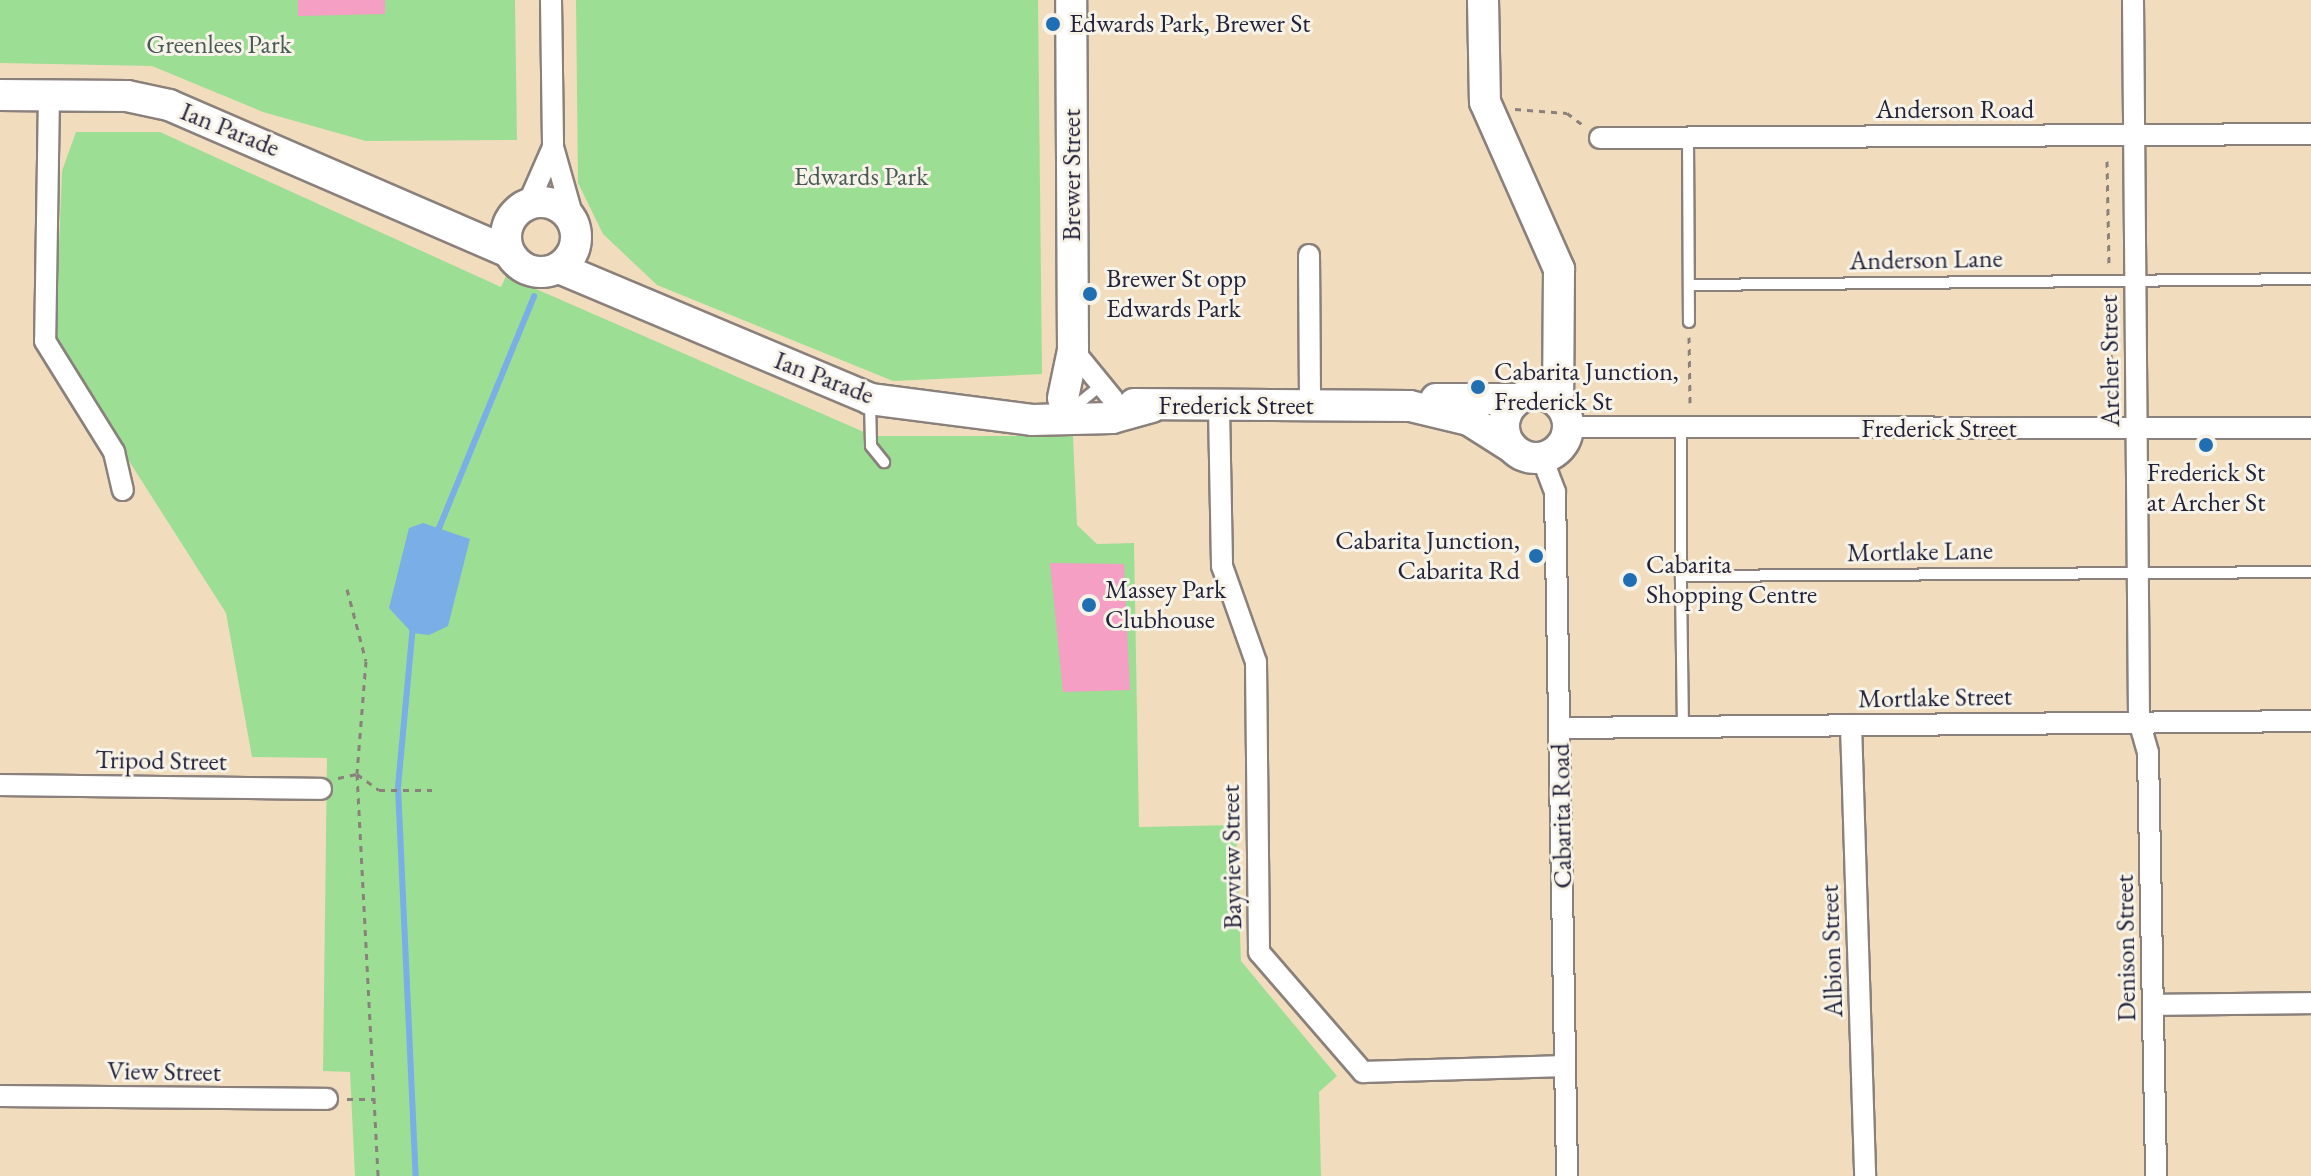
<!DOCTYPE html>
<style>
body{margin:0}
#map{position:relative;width:2311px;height:1176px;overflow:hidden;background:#f1ddbd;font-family:"EB Garamond",serif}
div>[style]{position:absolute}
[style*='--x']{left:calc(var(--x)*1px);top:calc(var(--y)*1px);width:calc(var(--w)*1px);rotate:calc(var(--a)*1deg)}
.green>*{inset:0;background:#9dde95}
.water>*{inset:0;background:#79aee7}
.stream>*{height:6px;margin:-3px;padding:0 3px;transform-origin:3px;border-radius:3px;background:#79aee7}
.building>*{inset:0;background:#f49fc3}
.path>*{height:3px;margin-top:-1.5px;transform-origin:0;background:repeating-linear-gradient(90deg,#8a807c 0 6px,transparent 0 12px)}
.roads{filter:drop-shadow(2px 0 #8a807c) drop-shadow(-2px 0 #8a807c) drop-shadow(0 2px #8a807c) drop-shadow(0 -2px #8a807c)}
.lane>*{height:10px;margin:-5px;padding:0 5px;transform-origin:5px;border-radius:5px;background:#fff}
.street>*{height:20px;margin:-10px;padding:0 10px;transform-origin:10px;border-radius:10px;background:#fff}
.secondary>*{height:30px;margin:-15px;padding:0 15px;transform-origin:15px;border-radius:15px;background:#fff}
.secondary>.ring{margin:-15px;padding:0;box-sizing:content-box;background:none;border:30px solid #fff;border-radius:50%}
.dots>*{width:22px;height:22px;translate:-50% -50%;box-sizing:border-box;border:4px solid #f7f3e8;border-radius:50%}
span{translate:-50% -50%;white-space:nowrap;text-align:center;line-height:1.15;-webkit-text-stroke:6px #f7f3e8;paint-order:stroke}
.poi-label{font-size:26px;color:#22223b}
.left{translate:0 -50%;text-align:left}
.right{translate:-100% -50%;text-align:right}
.park-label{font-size:26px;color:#475a56}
.street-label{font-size:26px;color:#22223b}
</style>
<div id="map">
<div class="green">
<div style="clip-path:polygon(0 0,515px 0,517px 140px,366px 141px,263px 112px,152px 66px,0 63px)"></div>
<div style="clip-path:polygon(576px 0,1038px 0,1042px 374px,893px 381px,657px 285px,603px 234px,578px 183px)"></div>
<div style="clip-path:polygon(76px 132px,160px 132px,501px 287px,506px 276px,873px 436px,1073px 436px,1077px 525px,1097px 544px,1134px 543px,1139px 827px,1236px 825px,1241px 961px,1337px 1076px,1319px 1092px,1321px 1176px,355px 1176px,350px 1072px,323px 1071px,327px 758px,252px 757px,226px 613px,55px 345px,62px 171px)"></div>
</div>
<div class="water">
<div style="clip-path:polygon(423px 523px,470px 539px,448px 626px,429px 635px,412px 633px,389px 608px,409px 528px)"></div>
</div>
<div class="stream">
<div style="--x:437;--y:533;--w:256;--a:-67.7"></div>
<div style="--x:413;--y:625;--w:163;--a:95.3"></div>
<div style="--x:398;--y:787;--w:389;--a:87.4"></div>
</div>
<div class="building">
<div style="clip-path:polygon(298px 0,385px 0,385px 14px,298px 16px)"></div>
<div style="clip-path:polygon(1050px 563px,1124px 564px,1130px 690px,1063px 692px)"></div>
</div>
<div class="path">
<div style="--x:1515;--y:109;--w:52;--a:4.4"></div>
<div style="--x:1567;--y:113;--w:20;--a:37"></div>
<div style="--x:2107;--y:161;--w:107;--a:88.9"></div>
<div style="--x:516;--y:276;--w:28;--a:23"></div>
<div style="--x:2110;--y:295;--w:109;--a:88.9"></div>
<div style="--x:1689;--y:337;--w:66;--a:89.1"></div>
<div style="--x:347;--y:589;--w:74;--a:75.2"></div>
<div style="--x:366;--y:661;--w:113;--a:94.6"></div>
<div style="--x:357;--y:774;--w:403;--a:87"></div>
<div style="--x:338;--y:778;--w:19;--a:-12"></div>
<div style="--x:357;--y:774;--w:27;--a:36"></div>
<div style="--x:379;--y:790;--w:53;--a:0"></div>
<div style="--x:347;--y:1099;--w:27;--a:0"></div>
</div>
<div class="roads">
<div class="lane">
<div style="--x:1688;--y:137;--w:185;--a:89.7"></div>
<div style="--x:1689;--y:285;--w:622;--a:-0.55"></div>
<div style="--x:870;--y:401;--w:45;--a:88.7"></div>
<div style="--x:871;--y:446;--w:21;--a:51"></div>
<div style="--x:1068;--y:412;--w:38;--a:-39"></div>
<div style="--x:1681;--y:430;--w:146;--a:90"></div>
<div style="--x:1683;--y:728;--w:152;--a:-90.8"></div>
<div style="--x:1681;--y:576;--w:630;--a:-0.36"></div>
</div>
<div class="street">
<div style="--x:551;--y:0;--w:147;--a:89.2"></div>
<div style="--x:553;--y:147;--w:81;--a:74.2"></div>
<div style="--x:2133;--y:0;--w:721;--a:89.52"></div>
<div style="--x:2139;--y:721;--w:33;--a:74"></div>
<div style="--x:2148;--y:753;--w:423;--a:88.9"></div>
<div style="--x:49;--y:95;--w:246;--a:90.9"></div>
<div style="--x:45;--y:341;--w:131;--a:58.1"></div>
<div style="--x:114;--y:452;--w:39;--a:77"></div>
<div style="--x:1600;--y:138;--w:711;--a:-0.32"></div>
<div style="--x:528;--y:204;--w:62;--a:-66.3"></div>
<div style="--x:1309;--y:255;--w:151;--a:89.6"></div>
<div style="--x:1073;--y:350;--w:63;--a:50.8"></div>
<div style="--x:1219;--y:408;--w:158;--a:88.9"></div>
<div style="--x:1222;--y:566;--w:102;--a:70.5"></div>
<div style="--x:1256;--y:662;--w:290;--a:89.4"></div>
<div style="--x:1259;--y:952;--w:159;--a:49.1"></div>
<div style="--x:1363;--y:1072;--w:202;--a:-1.7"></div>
<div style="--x:1568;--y:427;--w:743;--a:0.08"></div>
<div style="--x:1542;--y:458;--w:36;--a:69"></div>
<div style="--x:1555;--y:492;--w:684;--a:88.99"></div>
<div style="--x:1851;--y:725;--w:451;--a:88.2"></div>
<div style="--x:1560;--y:728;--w:751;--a:-0.53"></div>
<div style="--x:0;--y:785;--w:321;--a:0.7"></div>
<div style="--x:2153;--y:1005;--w:158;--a:-0.7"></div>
<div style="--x:0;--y:1096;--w:327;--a:0.5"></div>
</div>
<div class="secondary">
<div style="--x:1483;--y:0;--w:102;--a:88.9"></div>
<div style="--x:1485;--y:102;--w:183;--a:66.1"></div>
<div style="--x:1559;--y:269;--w:133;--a:90.4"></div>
<div style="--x:0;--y:95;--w:127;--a:0.5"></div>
<div style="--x:127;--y:96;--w:43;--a:12.1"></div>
<div style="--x:169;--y:105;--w:370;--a:23.4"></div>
<div class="ring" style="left:506px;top:202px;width:40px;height:40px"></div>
<div style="--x:559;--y:268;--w:337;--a:22.8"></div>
<div style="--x:870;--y:399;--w:163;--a:7.4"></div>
<div style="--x:1032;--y:420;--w:80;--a:-1.4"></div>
<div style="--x:1112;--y:418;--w:41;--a:-15.4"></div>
<div class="ring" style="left:1504px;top:394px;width:34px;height:34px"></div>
<div style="--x:1063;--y:398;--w:49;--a:-78.2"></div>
<div style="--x:1073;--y:350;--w:350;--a:-90.3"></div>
<div style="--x:1436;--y:399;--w:81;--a:0"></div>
<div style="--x:1134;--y:404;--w:276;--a:0.4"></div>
<div style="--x:1410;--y:406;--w:61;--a:13.3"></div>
<div style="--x:1469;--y:420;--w:49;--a:32.4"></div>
</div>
</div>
<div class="dots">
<div style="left:1053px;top:24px;background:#1f6fb2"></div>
<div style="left:1090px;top:294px;background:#1f6fb2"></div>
<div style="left:1478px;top:387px;background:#1f6fb2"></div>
<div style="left:2206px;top:445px;background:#1f6fb2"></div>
<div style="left:1536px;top:556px;background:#1f6fb2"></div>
<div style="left:1630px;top:580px;background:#1f6fb2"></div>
<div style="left:1089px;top:605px;background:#1f6fb2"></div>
</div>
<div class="poi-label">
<span class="left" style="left:1069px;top:24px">Edwards Park, Brewer St</span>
<span class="left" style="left:1106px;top:294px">Brewer St opp<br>Edwards Park</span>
<span class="left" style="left:1494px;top:387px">Cabarita Junction,<br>Frederick St</span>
<span style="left:2206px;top:488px">Frederick St<br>at Archer St</span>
<span class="right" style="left:1520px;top:556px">Cabarita Junction,<br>Cabarita Rd</span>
<span class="left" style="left:1646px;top:580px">Cabarita<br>Shopping Centre</span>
<span class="left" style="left:1105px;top:605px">Massey Park<br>Clubhouse</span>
</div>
<div class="park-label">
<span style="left:219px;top:45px">Greenlees Park</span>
<span style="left:861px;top:177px">Edwards Park</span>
</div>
<div class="street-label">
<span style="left:1955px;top:110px">Anderson Road</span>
<span style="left:230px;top:130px;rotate:22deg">Ian Parade</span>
<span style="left:1072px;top:175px;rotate:-90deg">Brewer Street</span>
<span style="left:1926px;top:260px;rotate:-1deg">Anderson Lane</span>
<span style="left:2110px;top:361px;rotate:-91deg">Archer Street</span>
<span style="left:824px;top:378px;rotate:21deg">Ian Parade</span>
<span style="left:1236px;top:406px">Frederick Street</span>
<span style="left:1939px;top:429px">Frederick Street</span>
<span style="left:1920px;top:552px;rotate:-1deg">Mortlake Lane</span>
<span style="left:1935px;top:698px;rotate:-1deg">Mortlake Street</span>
<span style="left:161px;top:761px;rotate:1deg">Tripod Street</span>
<span style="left:1562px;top:816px;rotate:-91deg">Cabarita Road</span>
<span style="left:1232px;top:857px;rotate:-91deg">Bayview Street</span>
<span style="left:2126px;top:948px;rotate:-91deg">Denison Street</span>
<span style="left:1832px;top:951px;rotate:-92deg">Albion Street</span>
<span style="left:164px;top:1072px;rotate:1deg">View Street</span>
</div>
</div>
